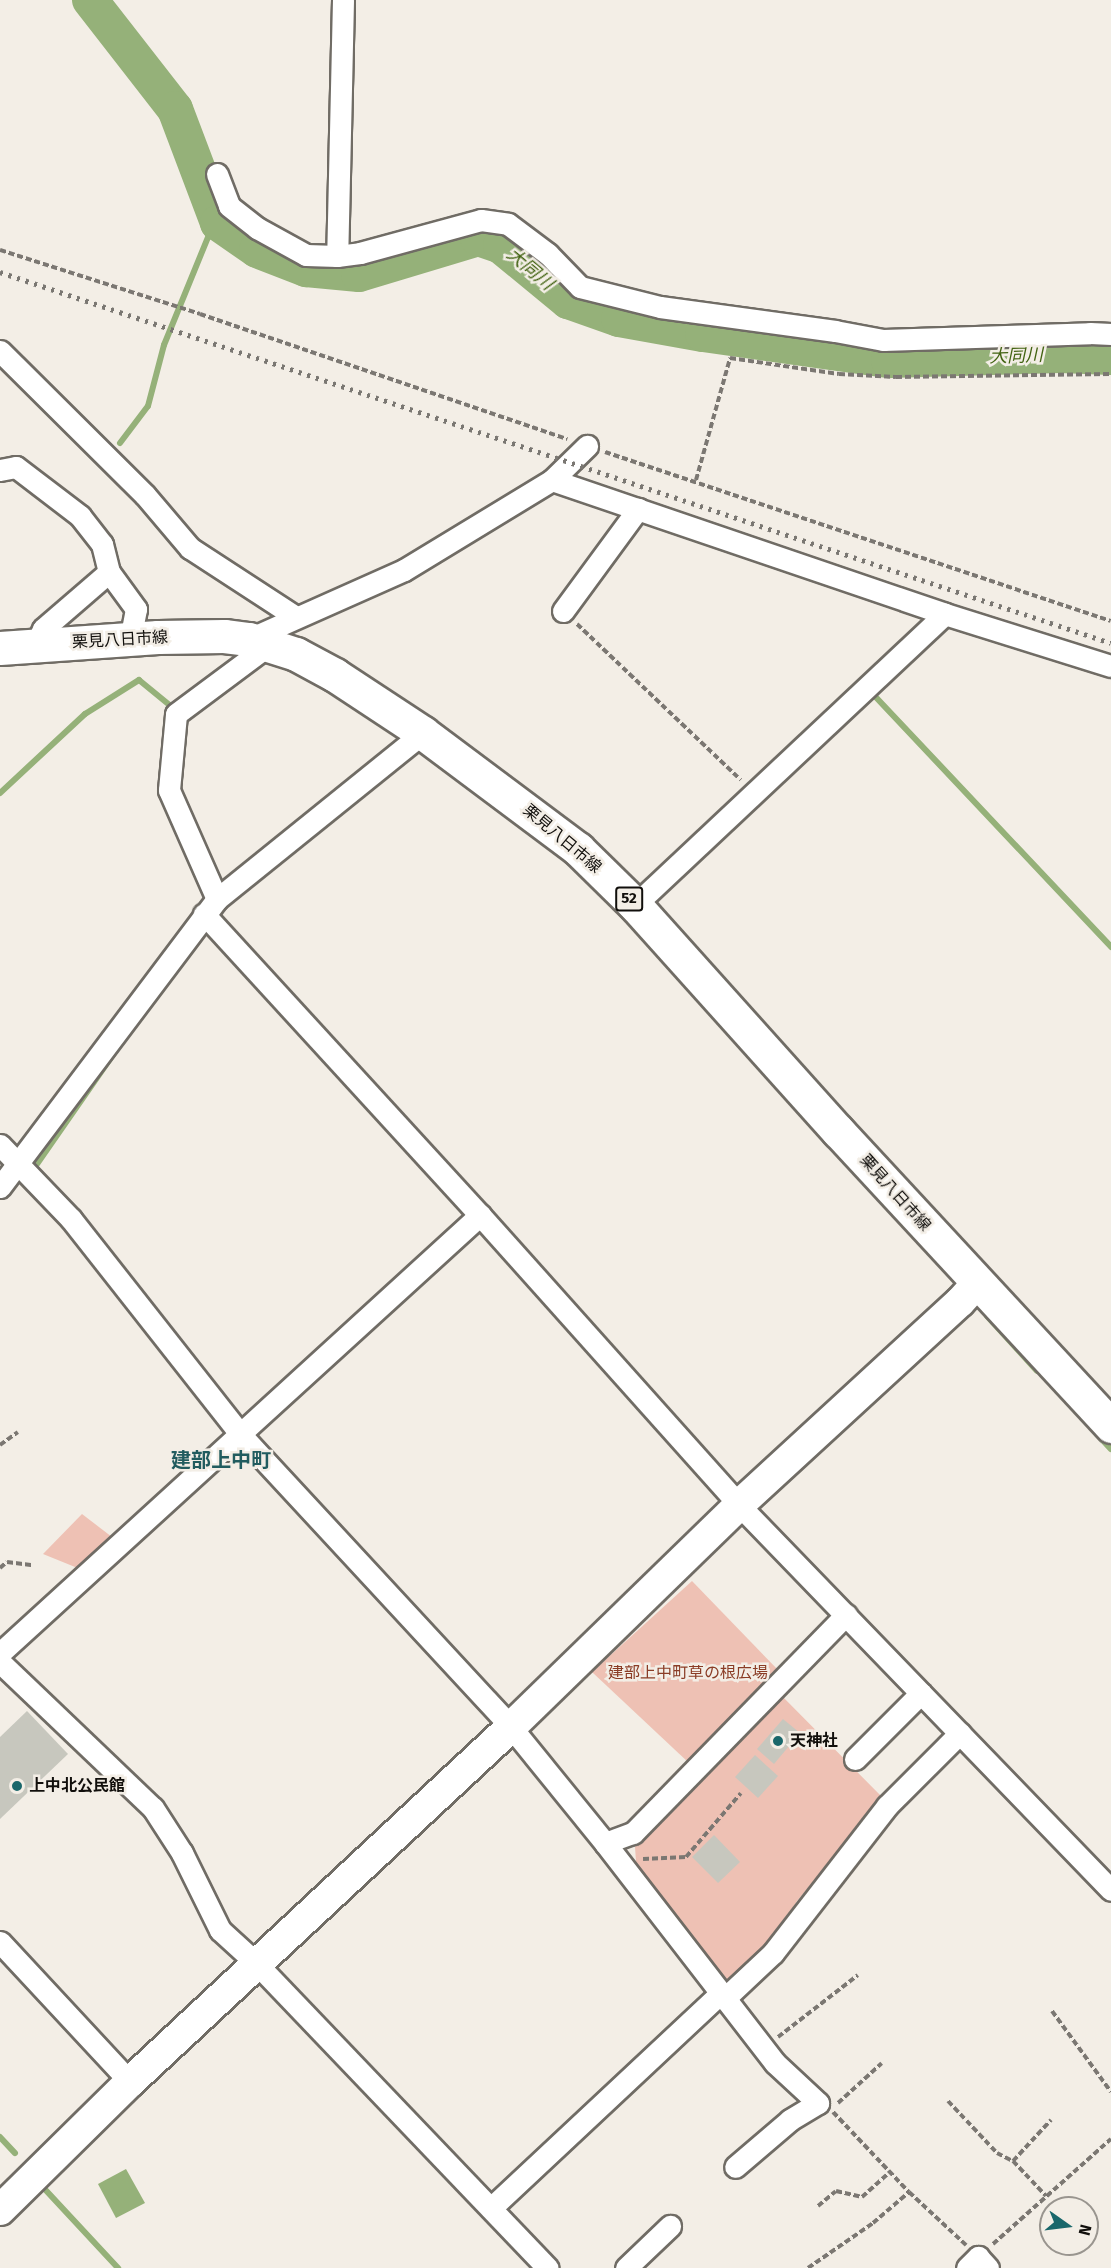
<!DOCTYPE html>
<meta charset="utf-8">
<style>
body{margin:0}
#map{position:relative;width:1111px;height:2268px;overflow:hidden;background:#f3eee6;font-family:"Fira Sans","Noto Sans JP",sans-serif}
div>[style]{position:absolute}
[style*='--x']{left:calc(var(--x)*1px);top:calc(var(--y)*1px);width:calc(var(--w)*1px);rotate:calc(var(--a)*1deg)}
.green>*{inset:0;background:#eec1b4}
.water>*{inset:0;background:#95b179}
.stream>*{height:6px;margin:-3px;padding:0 3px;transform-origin:3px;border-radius:3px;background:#95b179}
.river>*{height:36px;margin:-18px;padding:0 18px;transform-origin:18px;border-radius:18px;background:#95b179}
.building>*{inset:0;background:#c7c7be}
.path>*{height:4px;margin-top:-2px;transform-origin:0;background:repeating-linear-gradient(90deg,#7b7772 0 6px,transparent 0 9px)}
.roads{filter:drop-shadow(2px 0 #706c65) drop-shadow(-2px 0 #706c65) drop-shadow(0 2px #706c65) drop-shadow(0 -2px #706c65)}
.street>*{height:21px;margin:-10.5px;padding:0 10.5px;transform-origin:10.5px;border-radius:10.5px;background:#fff}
.secondary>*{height:30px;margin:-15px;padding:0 15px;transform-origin:15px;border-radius:15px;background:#fff}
.primary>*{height:33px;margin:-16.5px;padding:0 16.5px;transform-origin:16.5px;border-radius:16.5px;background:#fff}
.rail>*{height:4.5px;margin-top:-2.25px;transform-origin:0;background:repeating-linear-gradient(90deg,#7a7772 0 3px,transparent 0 9px)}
.dots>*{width:16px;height:16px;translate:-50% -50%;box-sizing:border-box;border:3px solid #f3eee6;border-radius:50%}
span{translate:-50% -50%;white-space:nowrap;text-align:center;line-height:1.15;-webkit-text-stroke:5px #f3eee6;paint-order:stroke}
.shield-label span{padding:2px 4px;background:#f3eee6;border:2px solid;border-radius:4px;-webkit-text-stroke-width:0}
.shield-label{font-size:15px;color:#110f0c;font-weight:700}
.street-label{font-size:16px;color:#110f0c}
.park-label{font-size:16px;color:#8a3c25}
.poi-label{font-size:16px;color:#110f0c;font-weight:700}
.left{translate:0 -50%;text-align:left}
.water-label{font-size:18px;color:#426312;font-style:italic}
.quarter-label{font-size:20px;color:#215c5f;font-weight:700}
.north{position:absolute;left:1039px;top:2196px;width:60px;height:60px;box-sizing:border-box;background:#f3eee6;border:2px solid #99958f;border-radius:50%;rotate:104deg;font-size:16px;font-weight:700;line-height:24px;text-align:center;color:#110f0c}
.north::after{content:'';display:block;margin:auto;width:21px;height:27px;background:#19676b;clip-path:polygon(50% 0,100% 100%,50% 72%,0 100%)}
</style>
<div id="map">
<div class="green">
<div style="clip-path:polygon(82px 1514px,112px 1537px,80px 1569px,43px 1554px)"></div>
<div style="clip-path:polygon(692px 1581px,780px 1672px,689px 1763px,592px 1672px)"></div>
<div style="clip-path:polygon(778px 1692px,883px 1798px,797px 1901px,769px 1948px,725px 1988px,637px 1876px,635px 1847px,648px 1827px)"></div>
</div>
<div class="water">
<div style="clip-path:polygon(126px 2169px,145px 2203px,116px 2218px,98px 2184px)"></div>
</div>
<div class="stream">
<div style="--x:120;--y:443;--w:46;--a:-52.9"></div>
<div style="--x:148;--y:406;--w:63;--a:-75.3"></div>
<div style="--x:164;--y:345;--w:119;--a:-67.8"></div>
<div style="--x:209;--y:235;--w:15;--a:-53"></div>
<div style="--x:870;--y:691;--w:352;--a:46.7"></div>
<div style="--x:0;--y:793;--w:116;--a:-42.9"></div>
<div style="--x:85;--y:714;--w:64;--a:-32.2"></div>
<div style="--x:139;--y:680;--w:43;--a:39.3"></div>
<div style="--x:37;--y:1164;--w:140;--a:-55.2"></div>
<div style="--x:987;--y:1316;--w:74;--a:47.7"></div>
<div style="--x:1096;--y:1433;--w:22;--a:47"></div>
<div style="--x:0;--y:2137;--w:22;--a:47"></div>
<div style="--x:40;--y:2184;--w:115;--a:47.1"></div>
</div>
<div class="river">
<div style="--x:90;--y:0;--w:138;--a:52.1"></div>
<div style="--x:175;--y:109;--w:122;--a:69.3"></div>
<div style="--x:218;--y:223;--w:47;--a:34.7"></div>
<div style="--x:257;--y:250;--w:53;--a:21.2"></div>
<div style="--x:306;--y:269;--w:53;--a:5.4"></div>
<div style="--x:359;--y:274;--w:124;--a:-16.8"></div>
<div style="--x:478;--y:238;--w:24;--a:19"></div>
<div style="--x:501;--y:246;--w:87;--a:39.4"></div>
<div style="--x:568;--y:301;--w:54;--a:19.4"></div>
<div style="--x:619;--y:319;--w:85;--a:10.1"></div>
<div style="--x:703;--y:334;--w:188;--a:8"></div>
<div style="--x:889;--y:360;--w:171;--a:-1.7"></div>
<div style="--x:1060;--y:355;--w:51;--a:2.2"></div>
</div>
<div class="building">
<div style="clip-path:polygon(27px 1711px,68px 1754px,0 1819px,0 1737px)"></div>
<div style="clip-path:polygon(783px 1719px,800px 1733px,774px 1764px,757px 1749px)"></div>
<div style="clip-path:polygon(755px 1755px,778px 1776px,758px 1798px,735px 1777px)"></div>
<div style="clip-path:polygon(714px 1835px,740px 1862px,718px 1883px,692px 1857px)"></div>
</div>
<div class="path">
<div style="--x:0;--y:250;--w:210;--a:17.7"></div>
<div style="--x:200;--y:314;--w:388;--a:18.8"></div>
<div style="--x:605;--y:452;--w:533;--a:18.47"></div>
<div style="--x:696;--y:480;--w:127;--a:-74.4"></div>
<div style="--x:730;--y:358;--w:110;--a:8.4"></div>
<div style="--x:839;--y:374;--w:57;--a:3"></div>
<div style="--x:896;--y:377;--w:215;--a:-0.8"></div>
<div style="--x:577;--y:624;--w:226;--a:43.6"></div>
<div style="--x:0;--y:1445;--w:22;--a:-36"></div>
<div style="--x:0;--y:1568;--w:9;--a:-41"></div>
<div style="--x:7;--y:1562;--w:26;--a:7"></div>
<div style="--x:643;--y:1859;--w:43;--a:-2.7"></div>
<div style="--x:686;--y:1857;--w:84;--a:-49.3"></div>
<div style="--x:1052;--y:2011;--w:100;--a:53.9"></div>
<div style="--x:778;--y:2037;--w:101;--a:-37.8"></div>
<div style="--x:948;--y:2101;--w:71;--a:46.7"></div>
<div style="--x:997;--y:2153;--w:18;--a:27"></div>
<div style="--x:1013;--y:2161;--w:48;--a:46.7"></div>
<div style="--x:838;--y:2103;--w:59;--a:-42.3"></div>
<div style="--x:833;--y:2112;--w:110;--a:46.5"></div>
<div style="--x:909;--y:2192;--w:78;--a:42.9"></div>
<div style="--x:1013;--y:2161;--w:56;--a:-47.2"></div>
<div style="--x:818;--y:2206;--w:23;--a:-40"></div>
<div style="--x:836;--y:2191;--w:27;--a:13"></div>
<div style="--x:862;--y:2197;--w:39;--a:-42"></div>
<div style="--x:993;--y:2244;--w:158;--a:-41.7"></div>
<div style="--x:808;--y:2268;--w:79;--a:-34.7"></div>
<div style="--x:873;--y:2223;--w:48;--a:-40.7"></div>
</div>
<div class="roads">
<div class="street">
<div style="--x:343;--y:0;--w:256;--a:91.3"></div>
<div style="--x:337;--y:256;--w:23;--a:-7"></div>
<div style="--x:360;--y:253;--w:125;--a:-15.3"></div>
<div style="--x:481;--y:220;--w:27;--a:8"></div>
<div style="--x:508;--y:224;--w:50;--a:36.9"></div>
<div style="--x:548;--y:254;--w:46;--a:45.9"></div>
<div style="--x:580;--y:287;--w:82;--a:14"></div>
<div style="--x:660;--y:307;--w:177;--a:7.8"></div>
<div style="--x:835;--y:331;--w:49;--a:10.6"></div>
<div style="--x:883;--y:340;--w:207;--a:-1.9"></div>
<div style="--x:1090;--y:333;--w:21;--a:3"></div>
<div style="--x:217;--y:174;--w:34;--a:69"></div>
<div style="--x:229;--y:206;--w:36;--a:38"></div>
<div style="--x:257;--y:228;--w:56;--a:28.9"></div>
<div style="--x:306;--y:255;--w:31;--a:2"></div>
<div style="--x:0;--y:351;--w:204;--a:44.8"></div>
<div style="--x:145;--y:495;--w:70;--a:49.7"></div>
<div style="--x:190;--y:548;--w:126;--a:33.1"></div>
<div style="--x:0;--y:470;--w:16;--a:-11"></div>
<div style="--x:16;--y:467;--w:81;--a:37.4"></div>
<div style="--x:80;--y:516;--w:36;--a:52"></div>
<div style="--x:102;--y:544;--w:29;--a:76"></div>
<div style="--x:109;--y:572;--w:46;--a:53.9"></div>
<div style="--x:136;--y:609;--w:32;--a:101"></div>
<div style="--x:552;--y:480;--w:49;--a:-44.2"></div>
<div style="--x:563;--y:611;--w:127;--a:-53.7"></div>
<div style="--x:249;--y:639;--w:170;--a:-24"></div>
<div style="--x:404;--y:570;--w:173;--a:-31.3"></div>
<div style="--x:552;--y:480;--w:415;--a:18.8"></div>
<div style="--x:945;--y:614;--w:174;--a:17.4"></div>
<div style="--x:35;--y:645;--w:18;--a:-63"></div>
<div style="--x:43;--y:629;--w:87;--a:-40.8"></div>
<div style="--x:217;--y:899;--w:119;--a:-113.8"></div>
<div style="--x:169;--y:790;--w:76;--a:-84.7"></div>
<div style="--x:176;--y:714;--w:117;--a:-36.7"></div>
<div style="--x:635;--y:905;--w:425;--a:-43.2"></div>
<div style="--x:204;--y:914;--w:408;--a:47.5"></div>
<div style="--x:480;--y:1215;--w:389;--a:48.2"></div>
<div style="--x:739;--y:1505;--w:535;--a:45.98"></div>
<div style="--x:0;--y:1145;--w:103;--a:46.2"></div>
<div style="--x:71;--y:1219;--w:273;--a:51.8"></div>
<div style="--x:240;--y:1434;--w:399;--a:47.2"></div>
<div style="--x:511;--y:1727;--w:149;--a:51"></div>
<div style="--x:605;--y:1843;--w:278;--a:52.3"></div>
<div style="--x:775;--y:2063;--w:59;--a:42.9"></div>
<div style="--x:818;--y:2103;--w:33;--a:149"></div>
<div style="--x:790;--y:2120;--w:72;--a:139.5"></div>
<div style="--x:0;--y:1187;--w:361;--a:-53"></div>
<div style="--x:217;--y:899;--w:265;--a:-38.9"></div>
<div style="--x:0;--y:1653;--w:650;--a:-42.38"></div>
<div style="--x:0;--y:1662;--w:211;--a:43.7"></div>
<div style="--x:153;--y:1808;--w:54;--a:57.2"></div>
<div style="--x:182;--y:1853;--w:86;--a:63.7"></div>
<div style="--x:220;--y:1930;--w:49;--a:42.5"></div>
<div style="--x:256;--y:1963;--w:422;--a:46.3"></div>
<div style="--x:855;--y:1759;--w:93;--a:-45"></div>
<div style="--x:605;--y:1843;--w:30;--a:-20"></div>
<div style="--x:633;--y:1833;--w:305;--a:-45.7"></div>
<div style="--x:0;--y:1942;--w:191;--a:47.1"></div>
<div style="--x:724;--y:1999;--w:67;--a:-43.2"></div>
<div style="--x:773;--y:1953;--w:186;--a:-52.2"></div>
<div style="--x:887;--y:1806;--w:103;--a:-45"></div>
<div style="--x:491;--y:2208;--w:313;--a:-43.1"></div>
<div style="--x:626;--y:2268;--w:61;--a:-43.7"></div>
<div style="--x:967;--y:2268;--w:16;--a:-45"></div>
<div style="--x:978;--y:2257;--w:15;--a:48"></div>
</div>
<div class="secondary">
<div style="--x:0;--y:2210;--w:182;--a:-44.6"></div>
<div style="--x:130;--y:2082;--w:521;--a:-42.98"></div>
<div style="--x:511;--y:1727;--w:318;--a:-44.2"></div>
<div style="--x:739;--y:1505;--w:300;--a:-42.6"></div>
<div style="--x:960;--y:1302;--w:25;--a:-48"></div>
</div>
<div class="primary">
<div style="--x:0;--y:648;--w:158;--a:-4"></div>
<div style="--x:158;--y:637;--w:66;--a:-0.9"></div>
<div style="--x:224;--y:636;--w:25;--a:7"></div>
<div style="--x:249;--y:639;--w:49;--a:17.7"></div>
<div style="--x:296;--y:654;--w:44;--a:28.3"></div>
<div style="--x:335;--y:675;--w:105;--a:33.4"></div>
<div style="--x:423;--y:733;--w:194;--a:36.8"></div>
<div style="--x:578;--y:849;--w:80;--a:44.5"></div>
<div style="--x:635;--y:905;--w:304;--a:48.1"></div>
<div style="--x:838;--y:1131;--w:402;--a:47.2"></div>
</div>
</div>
<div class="rail">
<div style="--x:0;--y:272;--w:1171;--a:18.47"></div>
</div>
<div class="dots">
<div style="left:778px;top:1741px;background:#19676b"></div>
<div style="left:17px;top:1786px;background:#19676b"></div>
</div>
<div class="shield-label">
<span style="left:629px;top:899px">52</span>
</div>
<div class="street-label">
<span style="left:120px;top:640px;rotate:-3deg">栗見八日市線</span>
<span style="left:562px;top:839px;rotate:40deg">栗見八日市線</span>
<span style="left:895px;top:1193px;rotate:48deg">栗見八日市線</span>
</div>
<div class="park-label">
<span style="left:688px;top:1673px">建部上中町草の根広場</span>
</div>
<div class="poi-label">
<span class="left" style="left:790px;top:1741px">天神社</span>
<span class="left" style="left:29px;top:1786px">上中北公民館</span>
</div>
<div class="water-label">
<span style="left:530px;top:269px;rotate:40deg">大同川</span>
<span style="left:1016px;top:356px;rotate:-2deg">大同川</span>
</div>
<div class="quarter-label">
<span style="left:221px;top:1460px">建部上中町</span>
</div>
<div class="north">N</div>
</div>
